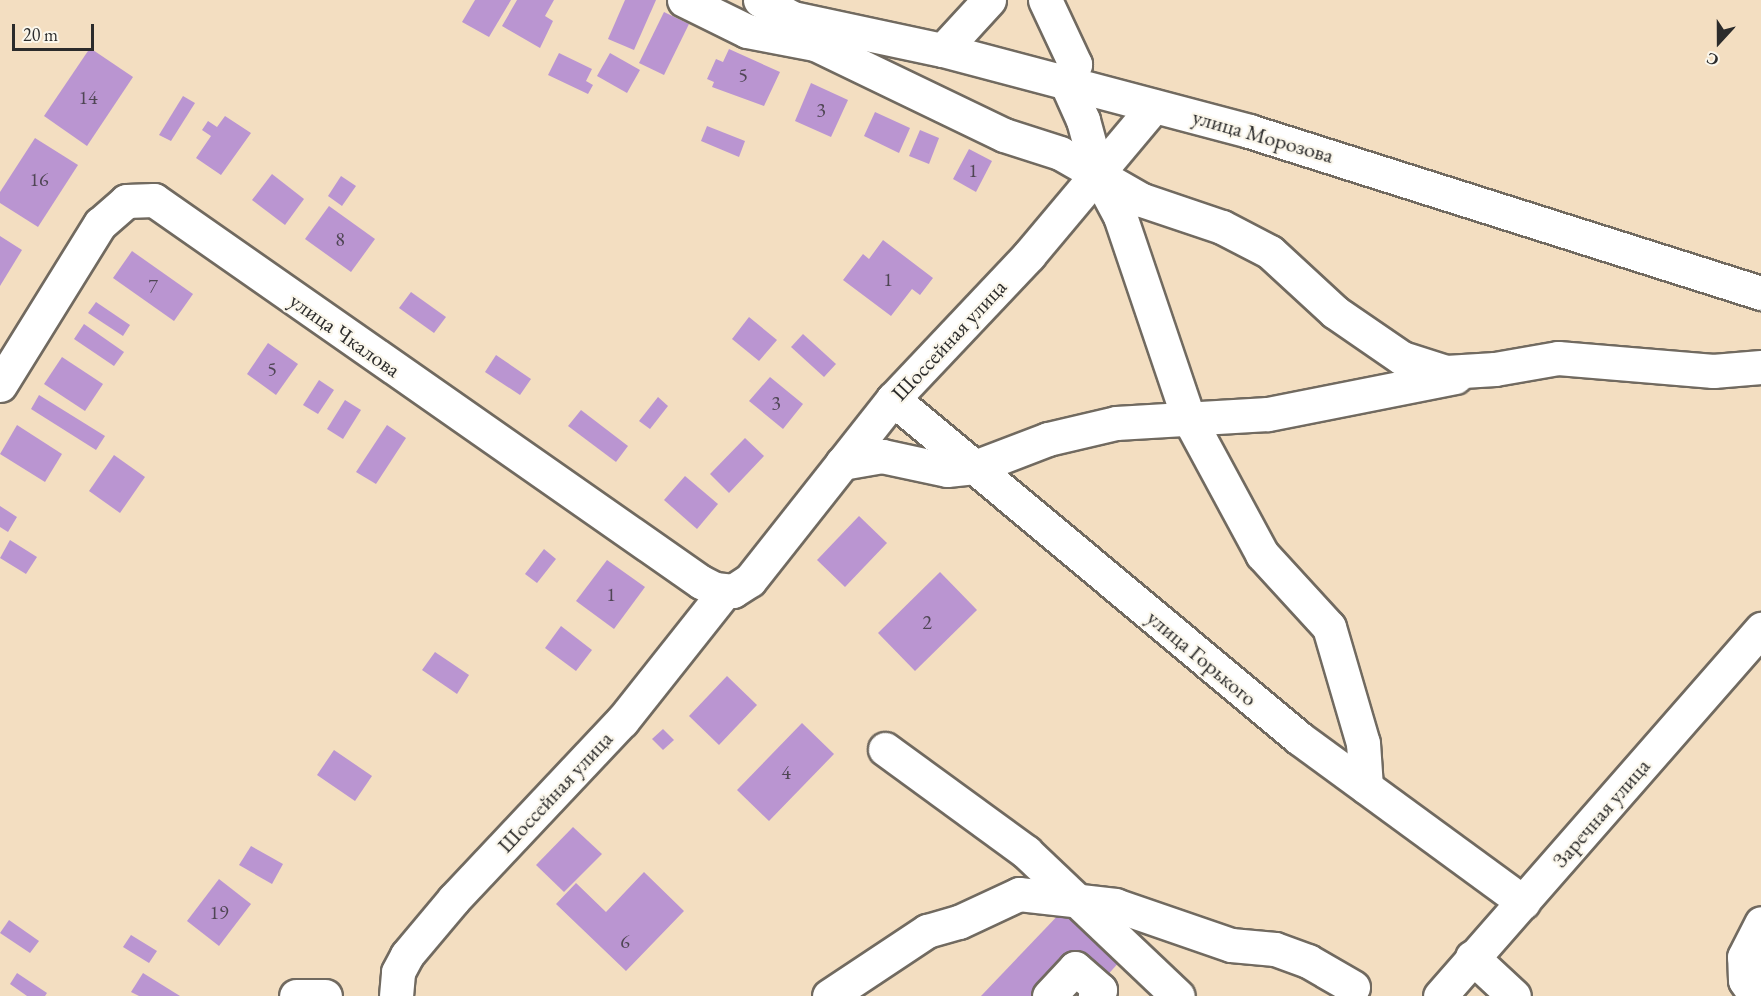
<!DOCTYPE html>
<meta charset="utf-8">
<style>
body{margin:0}
#map{position:relative;width:1761px;height:996px;overflow:hidden;background:#f3dec1;font-family:"EB Garamond",serif}
div>[style]{position:absolute}
[style*='--x']{left:calc(var(--x)*1px);top:calc(var(--y)*1px);width:calc(var(--w)*1px);rotate:calc(var(--a)*1deg)}
.building>*{inset:0;background:#ba95d1}
.roads{filter:drop-shadow(2px 0 #716a60) drop-shadow(-2px 0 #716a60) drop-shadow(0 2px #716a60) drop-shadow(0 -2px #716a60)}
.minor>*{height:33px;margin:-16.5px;padding:0 16.5px;transform-origin:16.5px;border-radius:16.5px;background:#fff}
span{translate:-50% -50%;white-space:nowrap;text-align:center;line-height:1.15;-webkit-text-stroke:4.5px #fbf7ec;paint-order:stroke}
.number-label{font-size:20px;color:#4f4654}
.number-label span{-webkit-text-stroke-width:0}
.street-label{font-size:22px;color:#2b2b2b}
.north{position:absolute;left:1689px;top:12px;width:60px;height:60px;-webkit-text-stroke:4px #fbf7ec;paint-order:stroke;rotate:201deg;font-size:16px;font-weight:700;line-height:24px;text-align:center;color:#2b2b2b}
.north::after{content:'';display:block;margin:auto;width:21px;height:27px;background:#2b2b2b;clip-path:polygon(50% 0,100% 100%,50% 72%,0 100%)}
.scale{position:absolute;left:12px;top:24px;width:82px;height:27px;box-sizing:border-box;border:3px solid #2b2b2b;border-top:0;padding-left:8px;font-size:18px;line-height:21px;white-space:nowrap;color:#2b2b2b;-webkit-text-stroke:4px #fbf7ec;paint-order:stroke}
</style>
<div id="map">
<div class="building">
<div style="clip-path:polygon(475px 0,511px 0,489px 37px,462px 22px)"></div>
<div style="clip-path:polygon(517px 0,554px 0,545px 16px,553px 21px,540px 48px,502px 26px)"></div>
<div style="clip-path:polygon(625px 0,656px 0,634px 50px,608px 39px)"></div>
<div style="clip-path:polygon(664px 12px,689px 24px,664px 75px,639px 63px)"></div>
<div style="clip-path:polygon(90px 48px,133px 77px,87px 146px,44px 116px)"></div>
<div style="clip-path:polygon(729px 49px,780px 72px,764px 106px,712px 87px,714px 82px,707px 79px,716px 59px,723px 62px)"></div>
<div style="clip-path:polygon(559px 53px,592px 69px,586px 81px,593px 85px,588px 94px,548px 75px)"></div>
<div style="clip-path:polygon(610px 53px,640px 70px,627px 93px,597px 76px)"></div>
<div style="clip-path:polygon(811px 83px,848px 100px,831px 137px,795px 121px)"></div>
<div style="clip-path:polygon(183px 96px,195px 103px,171px 141px,159px 135px)"></div>
<div style="clip-path:polygon(875px 112px,910px 128px,899px 153px,864px 136px)"></div>
<div style="clip-path:polygon(225px 116px,251px 133px,221px 175px,196px 158px,211px 136px,202px 130px,208px 121px,217px 127px)"></div>
<div style="clip-path:polygon(707px 126px,745px 141px,739px 157px,701px 141px)"></div>
<div style="clip-path:polygon(920px 130px,939px 138px,929px 164px,909px 156px)"></div>
<div style="clip-path:polygon(35px 138px,78px 165px,38px 227px,0 203px,0 192px)"></div>
<div style="clip-path:polygon(969px 149px,992px 161px,976px 192px,953px 179px)"></div>
<div style="clip-path:polygon(272px 174px,304px 199px,285px 225px,252px 200px)"></div>
<div style="clip-path:polygon(341px 176px,356px 186px,342px 206px,328px 196px)"></div>
<div style="clip-path:polygon(329px 206px,375px 239px,351px 272px,305px 239px)"></div>
<div style="clip-path:polygon(0 236px,22px 250px,0 286px)"></div>
<div style="clip-path:polygon(883px 240px,933px 278px,920px 295px,912px 289px,891px 316px,843px 280px,863px 254px,869px 259px)"></div>
<div style="clip-path:polygon(132px 251px,193px 294px,174px 321px,113px 278px)"></div>
<div style="clip-path:polygon(411px 292px,446px 317px,434px 333px,399px 308px)"></div>
<div style="clip-path:polygon(96px 302px,130px 325px,123px 336px,88px 313px)"></div>
<div style="clip-path:polygon(749px 317px,777px 340px,759px 361px,732px 339px)"></div>
<div style="clip-path:polygon(84px 324px,124px 352px,114px 366px,74px 339px)"></div>
<div style="clip-path:polygon(803px 334px,836px 364px,824px 377px,791px 347px)"></div>
<div style="clip-path:polygon(268px 343px,298px 364px,276px 395px,247px 374px)"></div>
<div style="clip-path:polygon(496px 355px,531px 379px,520px 395px,485px 372px)"></div>
<div style="clip-path:polygon(62px 357px,103px 384px,85px 411px,44px 384px)"></div>
<div style="clip-path:polygon(770px 377px,803px 404px,783px 429px,749px 401px)"></div>
<div style="clip-path:polygon(319px 380px,334px 390px,318px 414px,303px 405px)"></div>
<div style="clip-path:polygon(39px 395px,105px 436px,96px 450px,31px 409px)"></div>
<div style="clip-path:polygon(658px 397px,668px 406px,650px 429px,639px 421px)"></div>
<div style="clip-path:polygon(345px 400px,361px 410px,343px 439px,327px 429px)"></div>
<div style="clip-path:polygon(581px 410px,628px 446px,616px 462px,568px 426px)"></div>
<div style="clip-path:polygon(17px 425px,62px 454px,45px 482px,0 454px)"></div>
<div style="clip-path:polygon(387px 425px,406px 438px,376px 484px,356px 472px)"></div>
<div style="clip-path:polygon(745px 438px,764px 456px,729px 493px,710px 474px)"></div>
<div style="clip-path:polygon(114px 455px,145px 477px,120px 513px,89px 491px)"></div>
<div style="clip-path:polygon(685px 476px,718px 504px,697px 529px,664px 500px)"></div>
<div style="clip-path:polygon(0 506px,17px 517px,8px 532px,0 527px)"></div>
<div style="clip-path:polygon(859px 516px,887px 543px,845px 587px,817px 560px)"></div>
<div style="clip-path:polygon(10px 540px,37px 557px,26px 574px,0 558px)"></div>
<div style="clip-path:polygon(544px 549px,556px 559px,537px 583px,525px 574px)"></div>
<div style="clip-path:polygon(607px 560px,645px 587px,614px 629px,576px 601px)"></div>
<div style="clip-path:polygon(940px 572px,977px 610px,915px 671px,878px 633px)"></div>
<div style="clip-path:polygon(561px 626px,592px 650px,576px 671px,545px 648px)"></div>
<div style="clip-path:polygon(435px 652px,469px 675px,457px 694px,422px 670px)"></div>
<div style="clip-path:polygon(727px 676px,757px 705px,719px 745px,689px 716px)"></div>
<div style="clip-path:polygon(802px 723px,834px 754px,769px 821px,737px 790px)"></div>
<div style="clip-path:polygon(663px 729px,674px 740px,663px 750px,652px 739px)"></div>
<div style="clip-path:polygon(334px 750px,372px 776px,355px 801px,317px 775px)"></div>
<div style="clip-path:polygon(573px 827px,602px 854px,564px 892px,536px 865px)"></div>
<div style="clip-path:polygon(251px 846px,283px 864px,272px 884px,239px 865px)"></div>
<div style="clip-path:polygon(644px 872px,684px 911px,626px 971px,556px 904px,576px 883px,606px 912px)"></div>
<div style="clip-path:polygon(219px 879px,251px 904px,219px 946px,187px 921px)"></div>
<div style="clip-path:polygon(1065px 908px,1121px 960px,1104px 979px,1035px 996px,981px 996px)"></div>
<div style="clip-path:polygon(9px 920px,39px 941px,30px 953px,0 933px)"></div>
<div style="clip-path:polygon(131px 935px,157px 951px,149px 963px,123px 947px)"></div>
<div style="clip-path:polygon(17px 973px,47px 993px,45px 996px,27px 996px,10px 984px)"></div>
<div style="clip-path:polygon(143px 973px,180px 996px,139px 996px,131px 992px)"></div>
</div>
<div class="roads">
<div class="minor">
<div style="--x:684;--y:0;--w:70;--a:26.2"></div>
<div style="--x:747;--y:31;--w:69;--a:10.8"></div>
<div style="--x:815;--y:44;--w:210;--a:25.7"></div>
<div style="--x:1004;--y:135;--w:59;--a:17.8"></div>
<div style="--x:1060;--y:153;--w:95;--a:29.8"></div>
<div style="--x:1142;--y:200;--w:84;--a:18.6"></div>
<div style="--x:1222;--y:227;--w:54;--a:27.5"></div>
<div style="--x:1270;--y:252;--w:88;--a:42.7"></div>
<div style="--x:1335;--y:312;--w:81;--a:34.5"></div>
<div style="--x:1402;--y:358;--w:46;--a:17.7"></div>
<div style="--x:1446;--y:372;--w:49;--a:-3.5"></div>
<div style="--x:1495;--y:369;--w:64;--a:-9.9"></div>
<div style="--x:1558;--y:358;--w:156;--a:4.8"></div>
<div style="--x:1713;--y:371;--w:48;--a:-4.8"></div>
<div style="--x:760;--y:0;--w:37;--a:29"></div>
<div style="--x:792;--y:18;--w:154;--a:12"></div>
<div style="--x:943;--y:50;--w:317;--a:14.8"></div>
<div style="--x:1249;--y:131;--w:537;--a:17.56"></div>
<div style="--x:1045;--y:0;--w:71;--a:64.9"></div>
<div style="--x:1075;--y:64;--w:19;--a:122"></div>
<div style="--x:1065;--y:80;--w:44;--a:65.8"></div>
<div style="--x:1083;--y:120;--w:57;--a:74.7"></div>
<div style="--x:1098;--y:175;--w:47;--a:61.8"></div>
<div style="--x:1120;--y:216;--w:212;--a:71.3"></div>
<div style="--x:1188;--y:417;--w:156;--a:61.6"></div>
<div style="--x:1262;--y:554;--w:99;--a:47.5"></div>
<div style="--x:1329;--y:627;--w:121;--a:73.7"></div>
<div style="--x:1363;--y:743;--w:44;--a:86.1"></div>
<div style="--x:943;--y:50;--w:68;--a:-47.4"></div>
<div style="--x:0;--y:385;--w:190;--a:-58.2"></div>
<div style="--x:100;--y:224;--w:35;--a:-41"></div>
<div style="--x:126;--y:201;--w:28;--a:-2"></div>
<div style="--x:154;--y:200;--w:667;--a:34.93"></div>
<div style="--x:701;--y:582;--w:16;--a:27"></div>
<div style="--x:715;--y:589;--w:18;--a:6"></div>
<div style="--x:733;--y:591;--w:20;--a:-33"></div>
<div style="--x:750;--y:580;--w:231;--a:-51.7"></div>
<div style="--x:893;--y:399;--w:198;--a:-46.6"></div>
<div style="--x:1029;--y:255;--w:194;--a:-50"></div>
<div style="--x:893;--y:399;--w:529;--a:39.86"></div>
<div style="--x:1299;--y:738;--w:278;--a:36.2"></div>
<div style="--x:842;--y:463;--w:41;--a:-9.9"></div>
<div style="--x:882;--y:456;--w:66;--a:12.2"></div>
<div style="--x:947;--y:470;--w:28;--a:-6"></div>
<div style="--x:975;--y:467;--w:78;--a:-21"></div>
<div style="--x:1048;--y:439;--w:70;--a:-13.2"></div>
<div style="--x:1116;--y:423;--w:152;--a:-3.4"></div>
<div style="--x:1268;--y:414;--w:191;--a:-11.2"></div>
<div style="--x:885;--y:749;--w:175;--a:36.1"></div>
<div style="--x:1026;--y:852;--w:209;--a:43.5"></div>
<div style="--x:1472;--y:957;--w:57;--a:42.9"></div>
<div style="--x:296;--y:996;--w:29;--a:0"></div>
<div style="--x:396;--y:996;--w:24;--a:-85"></div>
<div style="--x:398;--y:972;--w:19;--a:-62"></div>
<div style="--x:407;--y:955;--w:73;--a:-50"></div>
<div style="--x:454;--y:899;--w:245;--a:-46.7"></div>
<div style="--x:622;--y:721;--w:166;--a:-51.6"></div>
<div style="--x:829;--y:996;--w:118;--a:-33.6"></div>
<div style="--x:927;--y:931;--w:33;--a:-16"></div>
<div style="--x:959;--y:922;--w:66;--a:-25"></div>
<div style="--x:1019;--y:894;--w:97;--a:6.5"></div>
<div style="--x:1115;--y:905;--w:123;--a:19"></div>
<div style="--x:1231;--y:945;--w:44;--a:5.2"></div>
<div style="--x:1275;--y:949;--w:35;--a:20"></div>
<div style="--x:1308;--y:961;--w:52;--a:30"></div>
<div style="--x:1049;--y:996;--w:38;--a:-47"></div>
<div style="--x:1075;--y:968;--w:33;--a:41"></div>
<div style="--x:1100;--y:990;--w:8;--a:130"></div>
<div style="--x:1440;--y:996;--w:488;--a:-48.8"></div>
<div style="--x:1756;--y:996;--w:19;--a:-125"></div>
<div style="--x:1745;--y:980;--w:23;--a:-92"></div>
<div style="--x:1744;--y:957;--w:38;--a:-63"></div>
</div>
</div>
<div class="number-label">
<span style="left:743px;top:75px">5</span>
<span style="left:88px;top:97px">14</span>
<span style="left:821px;top:110px">3</span>
<span style="left:973px;top:170px">1</span>
<span style="left:39px;top:179px">16</span>
<span style="left:340px;top:239px">8</span>
<span style="left:888px;top:279px">1</span>
<span style="left:153px;top:286px">7</span>
<span style="left:272px;top:369px">5</span>
<span style="left:776px;top:403px">3</span>
<span style="left:611px;top:594px">1</span>
<span style="left:927px;top:622px">2</span>
<span style="left:786px;top:772px">4</span>
<span style="left:219px;top:912px">19</span>
<span style="left:625px;top:941px">6</span>
</div>
<div class="street-label">
<span style="left:1263px;top:136px;rotate:16deg">улица Морозова</span>
<span style="left:345px;top:335px;rotate:35deg">улица Чкалова</span>
<span style="left:949px;top:340px;rotate:-47deg">Шоссейная улица</span>
<span style="left:1202px;top:658px;rotate:40deg">улица Горького</span>
<span style="left:555px;top:792px;rotate:-47deg">Шоссейная улица</span>
<span style="left:1601px;top:813px;rotate:-49deg">Заречная улица</span>
</div>
<div class="north">С</div>
<div class="scale">20 m</div>
</div>
